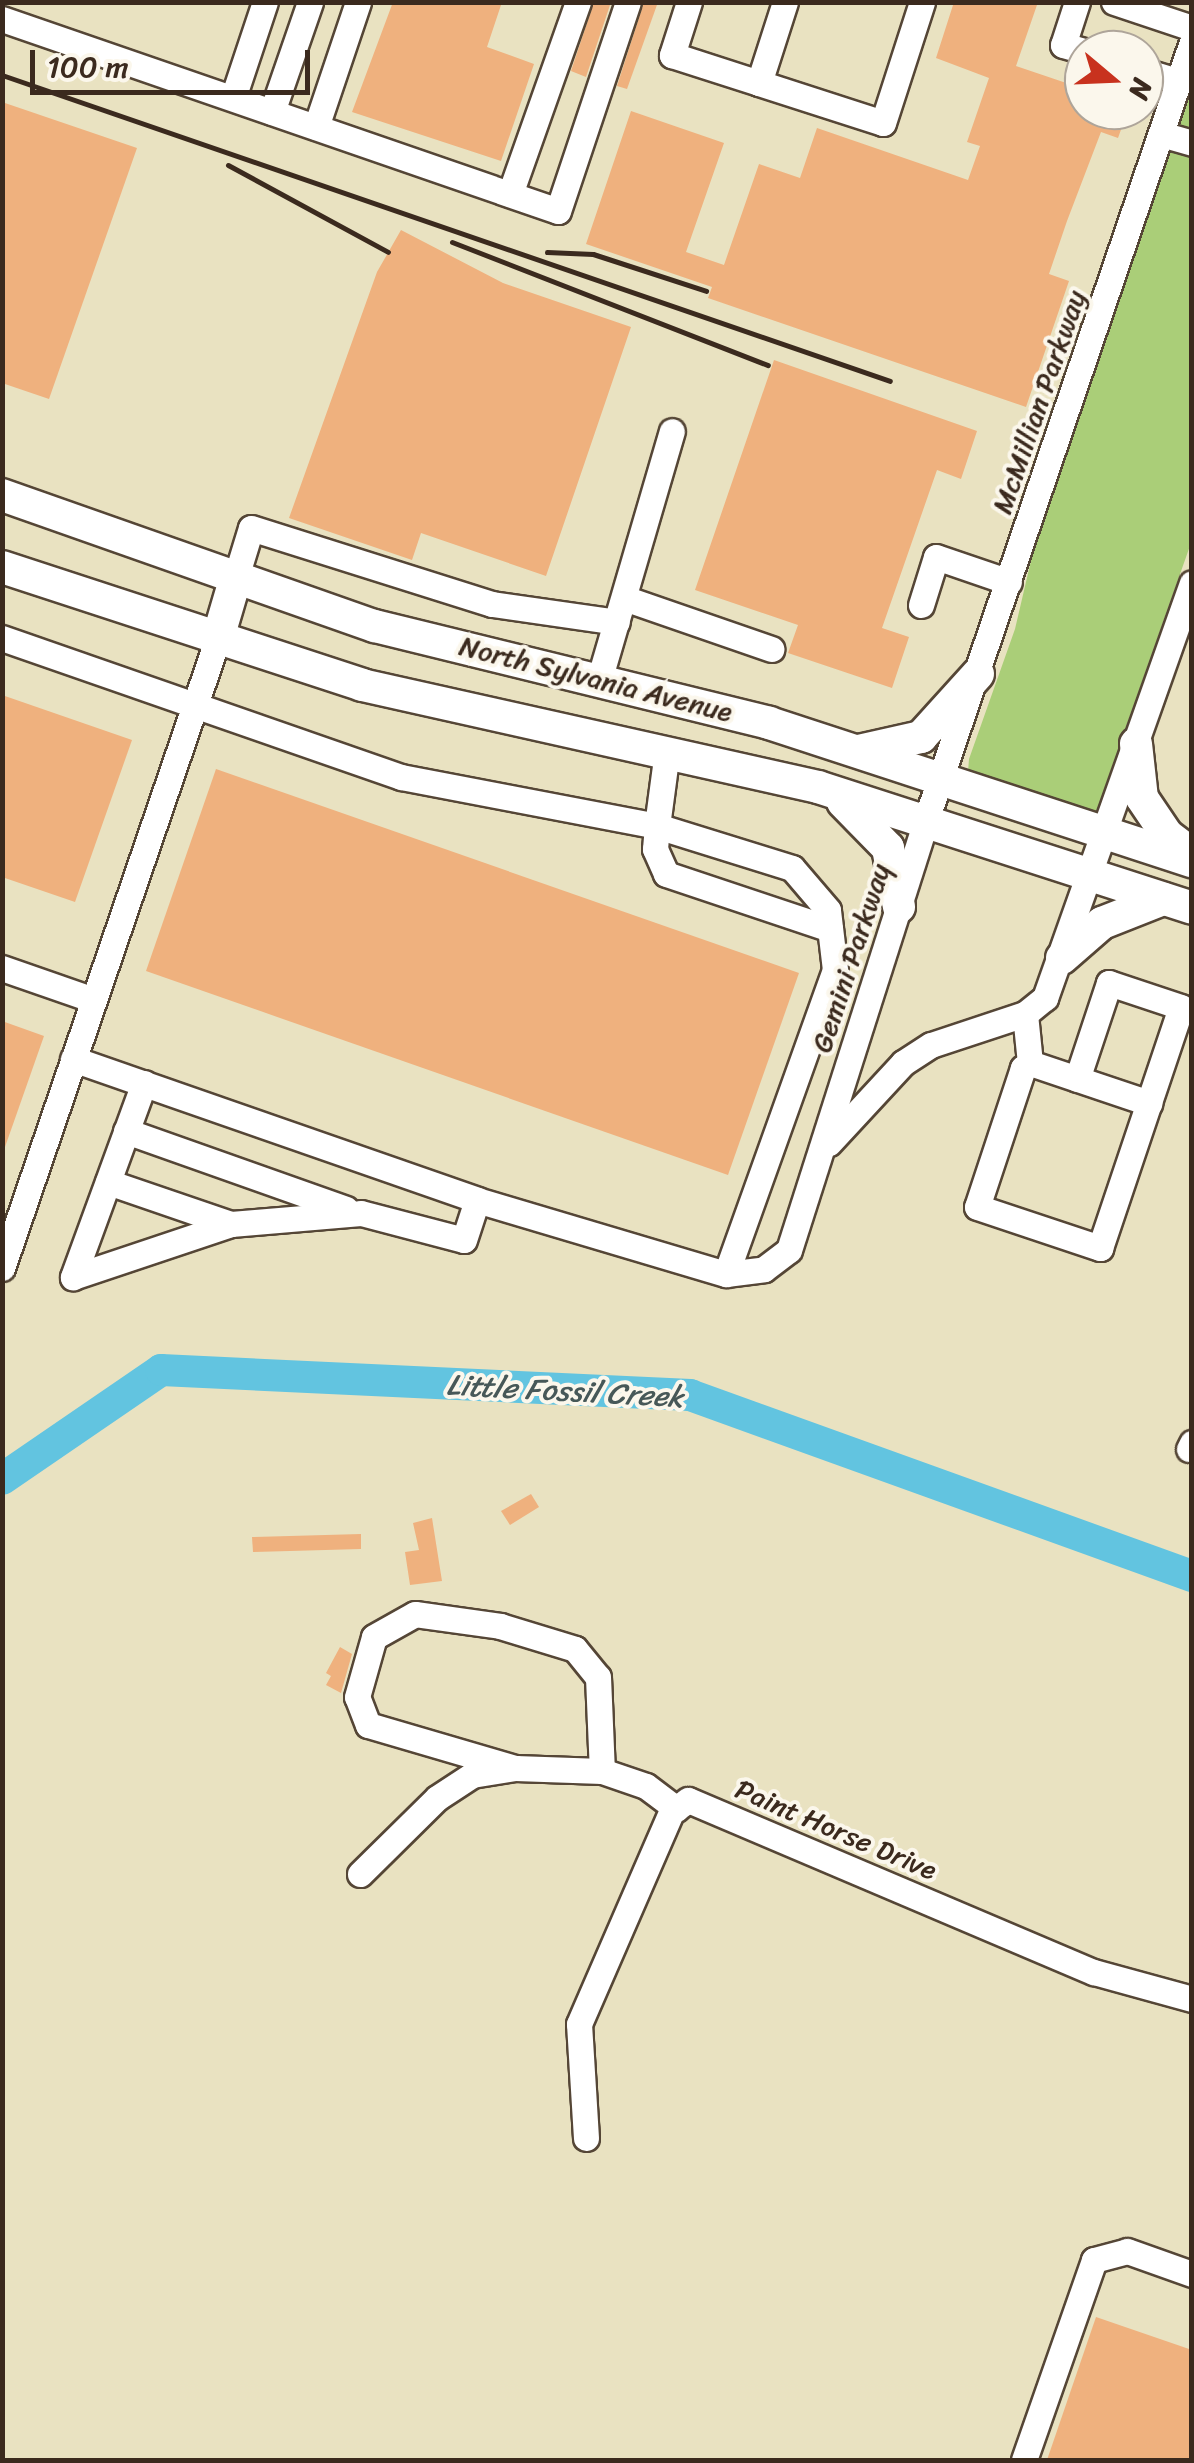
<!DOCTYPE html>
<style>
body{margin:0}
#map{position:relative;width:1194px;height:2463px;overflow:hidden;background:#e9e2c1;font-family:Sriracha,sans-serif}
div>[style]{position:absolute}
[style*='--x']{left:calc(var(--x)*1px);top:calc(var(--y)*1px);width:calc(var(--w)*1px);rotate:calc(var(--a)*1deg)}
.green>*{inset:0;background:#aace78}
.river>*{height:32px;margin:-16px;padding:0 16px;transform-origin:16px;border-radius:16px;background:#62c4e0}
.building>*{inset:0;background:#efb17e}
.roads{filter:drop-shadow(2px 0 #554636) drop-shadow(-2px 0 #554636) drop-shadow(0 2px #554636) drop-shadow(0 -2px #554636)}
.minor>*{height:25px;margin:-12.5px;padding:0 12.5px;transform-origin:12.5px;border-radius:12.5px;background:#fff}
.major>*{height:32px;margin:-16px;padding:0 16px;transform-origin:16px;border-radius:16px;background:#fff}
.rail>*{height:5px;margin:-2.5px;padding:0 2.5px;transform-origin:2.5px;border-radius:2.5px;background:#3b2a1e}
span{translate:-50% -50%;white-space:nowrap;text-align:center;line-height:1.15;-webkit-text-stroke:8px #fbf7ec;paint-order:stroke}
.street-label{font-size:28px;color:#3b2a1e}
.water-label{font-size:30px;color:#475858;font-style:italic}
.frame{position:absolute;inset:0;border:5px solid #3b2a1e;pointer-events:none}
.north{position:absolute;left:1064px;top:30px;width:100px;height:100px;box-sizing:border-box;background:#fbf7ec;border:2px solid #aea59a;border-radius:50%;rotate:109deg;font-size:28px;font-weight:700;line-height:40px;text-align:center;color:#3b2a1e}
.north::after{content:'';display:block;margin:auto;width:35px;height:45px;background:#c8321e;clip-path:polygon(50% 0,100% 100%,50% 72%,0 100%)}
.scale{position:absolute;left:30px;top:50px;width:280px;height:45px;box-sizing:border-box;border:5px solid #3b2a1e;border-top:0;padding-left:12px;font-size:30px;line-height:35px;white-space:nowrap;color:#3b2a1e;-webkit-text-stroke:8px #fbf7ec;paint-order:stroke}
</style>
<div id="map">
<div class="green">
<div style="clip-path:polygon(1191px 82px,1191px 543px,1095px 815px,968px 772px,969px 759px,1015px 629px,1043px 509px)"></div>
</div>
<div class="river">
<div style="--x:2;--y:1479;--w:193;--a:-34.4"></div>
<div style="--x:161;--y:1370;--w:530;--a:2.71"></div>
<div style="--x:690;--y:1395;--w:534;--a:19.83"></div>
</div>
<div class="building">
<div style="clip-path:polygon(393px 2px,502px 2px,487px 47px,534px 64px,501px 161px,352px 112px)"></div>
<div style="clip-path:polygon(594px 2px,611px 2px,586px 77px,571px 71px)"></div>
<div style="clip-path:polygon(644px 2px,658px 2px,627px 89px,617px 86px)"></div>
<div style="clip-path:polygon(954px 2px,1038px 2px,1016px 66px,1084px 89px,1084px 110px,1128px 110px,1118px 138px,1101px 132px,1067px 221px,1049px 274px,1069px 281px,1026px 407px,708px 298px,712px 287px,586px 244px,631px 111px,724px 143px,686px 252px,724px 265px,759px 164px,800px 178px,817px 128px,968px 180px,980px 146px,967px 142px,989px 78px,936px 58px)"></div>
<div style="clip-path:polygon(2px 102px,137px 148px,49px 399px,2px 383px)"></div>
<div style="clip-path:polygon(401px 230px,503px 283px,631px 327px,546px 576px,421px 533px,412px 560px,289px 518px,377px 272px)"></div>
<div style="clip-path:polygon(774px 360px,977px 431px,961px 479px,937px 470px,882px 628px,909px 637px,892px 688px,788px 653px,798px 625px,695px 590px)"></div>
<div style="clip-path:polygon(2px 695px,132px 740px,75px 902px,2px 877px)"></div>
<div style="clip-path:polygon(216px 769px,799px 973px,728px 1175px,146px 971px)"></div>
<div style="clip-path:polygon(2px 1021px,44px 1036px,5px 1147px,2px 1147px)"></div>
<div style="clip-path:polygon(531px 1494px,539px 1507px,510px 1525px,501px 1511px)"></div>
<div style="clip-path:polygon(432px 1518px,442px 1581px,410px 1585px,405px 1552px,419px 1550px,413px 1523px)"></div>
<div style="clip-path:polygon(361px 1534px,361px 1549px,253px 1552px,252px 1537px)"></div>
<div style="clip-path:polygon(340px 1647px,352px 1654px,341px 1693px,326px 1685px,331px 1676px,326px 1673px)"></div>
<div style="clip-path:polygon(1096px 2317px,1192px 2350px,1192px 2460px,1047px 2460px)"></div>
</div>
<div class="roads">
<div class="minor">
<div style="--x:689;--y:2;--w:56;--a:107.8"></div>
<div style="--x:672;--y:55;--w:91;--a:17.8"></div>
<div style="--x:785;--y:2;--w:85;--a:107.8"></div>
<div style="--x:759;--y:83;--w:130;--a:17.9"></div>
<div style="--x:883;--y:123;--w:127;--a:-72.1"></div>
<div style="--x:1077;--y:2;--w:45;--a:108"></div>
<div style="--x:1063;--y:45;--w:22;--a:16"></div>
<div style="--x:1114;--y:2;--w:82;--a:18.4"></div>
<div style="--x:2;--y:19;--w:588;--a:19.05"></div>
<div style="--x:558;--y:211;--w:220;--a:-71.5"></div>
<div style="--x:1144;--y:71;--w:37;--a:17"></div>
<div style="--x:233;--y:98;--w:101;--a:-71.6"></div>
<div style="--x:272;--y:112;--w:116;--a:-70.9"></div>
<div style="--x:316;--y:127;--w:132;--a:-71.4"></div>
<div style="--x:1161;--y:134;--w:32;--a:16"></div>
<div style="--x:510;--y:194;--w:204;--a:-70.5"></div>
<div style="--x:236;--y:577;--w:51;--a:-73"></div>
<div style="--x:251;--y:528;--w:253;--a:17.5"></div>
<div style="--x:492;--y:604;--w:126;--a:8.2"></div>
<div style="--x:624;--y:598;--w:156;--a:19.1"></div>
<div style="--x:921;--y:605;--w:50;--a:-72.6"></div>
<div style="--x:936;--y:557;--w:77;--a:18.9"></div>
<div style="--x:2;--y:638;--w:423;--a:19.2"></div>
<div style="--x:401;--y:777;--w:261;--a:10.8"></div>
<div style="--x:657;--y:826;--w:76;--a:-82.4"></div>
<div style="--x:600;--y:677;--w:256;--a:-73.7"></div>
<div style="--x:2;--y:968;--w:97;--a:19.2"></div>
<div style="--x:1025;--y:1014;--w:49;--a:84.2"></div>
<div style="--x:1030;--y:1063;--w:126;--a:18.6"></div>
<div style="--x:73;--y:1059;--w:428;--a:19.2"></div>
<div style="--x:477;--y:1200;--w:260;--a:16.6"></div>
<div style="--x:726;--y:1274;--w:323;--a:-70.3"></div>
<div style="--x:835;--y:970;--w:60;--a:-96.7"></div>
<div style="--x:828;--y:910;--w:55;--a:-130.6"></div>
<div style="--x:792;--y:868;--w:141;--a:-162.7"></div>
<div style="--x:657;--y:826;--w:23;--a:95"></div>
<div style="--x:655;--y:849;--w:27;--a:66"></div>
<div style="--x:666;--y:874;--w:173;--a:18.5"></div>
<div style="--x:1030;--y:1063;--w:9;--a:144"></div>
<div style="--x:1023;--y:1068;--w:146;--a:108.3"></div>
<div style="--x:977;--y:1207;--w:130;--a:18.4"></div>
<div style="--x:1100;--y:1248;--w:254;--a:-71.4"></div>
<div style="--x:1181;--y:1007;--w:76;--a:-161.6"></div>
<div style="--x:1109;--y:983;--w:101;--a:108.4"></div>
<div style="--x:144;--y:1083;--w:207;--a:110.1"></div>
<div style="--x:73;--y:1277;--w:167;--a:-18.5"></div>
<div style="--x:231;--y:1224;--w:130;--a:-4.8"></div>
<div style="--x:361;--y:1213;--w:106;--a:14.7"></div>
<div style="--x:464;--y:1240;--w:42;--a:-72"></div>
<div style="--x:126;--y:1131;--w:233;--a:19.5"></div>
<div style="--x:829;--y:1143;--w:109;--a:-47.2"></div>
<div style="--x:903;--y:1063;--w:33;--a:-33"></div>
<div style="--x:931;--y:1045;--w:99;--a:-18.3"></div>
<div style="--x:1025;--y:1014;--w:26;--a:-39"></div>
<div style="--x:1045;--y:998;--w:440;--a:-70.5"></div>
<div style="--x:108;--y:1182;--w:130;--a:18.9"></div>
<div style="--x:2;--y:1268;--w:666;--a:-71.08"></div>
<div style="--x:726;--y:1274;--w:38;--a:-7"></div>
<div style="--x:764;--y:1269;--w:31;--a:-37"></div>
<div style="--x:789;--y:1250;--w:448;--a:-72.3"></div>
<div style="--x:925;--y:823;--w:825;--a:-71.13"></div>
<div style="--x:1189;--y:1449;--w:7;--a:-63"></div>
<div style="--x:515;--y:1768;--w:153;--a:-163.7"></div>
<div style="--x:368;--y:1725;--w:30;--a:-111"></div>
<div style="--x:357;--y:1697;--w:62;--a:-74.2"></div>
<div style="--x:374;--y:1637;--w:47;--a:-29.3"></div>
<div style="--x:415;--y:1614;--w:86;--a:8"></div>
<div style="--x:500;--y:1626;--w:78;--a:17"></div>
<div style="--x:575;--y:1649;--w:36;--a:51"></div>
<div style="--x:598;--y:1677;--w:94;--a:87.6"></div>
<div style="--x:360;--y:1874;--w:108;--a:-44.6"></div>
<div style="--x:437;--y:1798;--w:42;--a:-33.3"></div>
<div style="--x:472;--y:1775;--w:44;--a:-9.2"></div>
<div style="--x:515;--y:1768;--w:87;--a:2"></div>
<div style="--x:602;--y:1771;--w:46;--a:18.8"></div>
<div style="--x:646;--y:1786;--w:38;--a:37"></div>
<div style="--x:586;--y:2138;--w:114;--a:-93.5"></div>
<div style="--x:579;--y:2024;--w:231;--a:-66.5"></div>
<div style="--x:671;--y:1812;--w:21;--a:-35"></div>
<div style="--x:688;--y:1800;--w:441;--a:23"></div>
<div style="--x:1094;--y:1972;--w:102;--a:15.4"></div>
<div style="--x:1024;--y:2460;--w:212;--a:-70.7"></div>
<div style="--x:1094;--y:2260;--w:34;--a:-15"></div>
<div style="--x:1127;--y:2251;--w:69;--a:19.5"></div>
</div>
<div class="major">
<div style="--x:2;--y:495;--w:395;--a:19.4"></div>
<div style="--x:375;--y:626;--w:406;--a:13.8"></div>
<div style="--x:769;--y:723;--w:445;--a:18.1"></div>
<div style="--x:2;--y:567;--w:379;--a:18.1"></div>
<div style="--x:362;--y:685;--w:467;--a:12.6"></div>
<div style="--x:818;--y:787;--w:393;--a:17.9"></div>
<div style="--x:218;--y:638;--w:64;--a:-73.6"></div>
<div style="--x:1136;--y:744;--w:54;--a:83.7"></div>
<div style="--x:1142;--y:798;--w:45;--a:56"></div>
<div style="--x:1167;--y:835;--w:31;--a:37"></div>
<div style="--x:858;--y:751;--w:65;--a:-12.5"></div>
<div style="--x:921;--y:737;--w:85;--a:-47.9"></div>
<div style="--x:843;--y:802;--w:64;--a:45.6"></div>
<div style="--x:888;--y:848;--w:60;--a:79.4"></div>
<div style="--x:1062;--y:958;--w:53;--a:-41.2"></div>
<div style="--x:1102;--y:923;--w:66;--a:-21.5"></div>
</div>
</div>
<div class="rail">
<div style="--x:2;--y:75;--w:939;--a:19.01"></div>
<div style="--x:228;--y:165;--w:182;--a:28.5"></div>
<div style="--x:452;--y:242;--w:339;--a:21.3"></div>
<div style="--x:547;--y:252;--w:46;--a:2.5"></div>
<div style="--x:593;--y:254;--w:119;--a:18.1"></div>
</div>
<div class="street-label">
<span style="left:1039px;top:402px;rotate:-71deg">McMillian Parkway</span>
<span style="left:596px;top:679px;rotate:14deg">North Sylvania Avenue</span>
<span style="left:851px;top:958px;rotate:-72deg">Gemini Parkway</span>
<span style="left:836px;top:1830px;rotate:23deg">Paint Horse Drive</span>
</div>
<div class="water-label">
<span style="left:565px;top:1391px;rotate:3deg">Little Fossil Creek</span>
</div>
<div class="frame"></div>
<div class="north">N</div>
<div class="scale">100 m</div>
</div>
